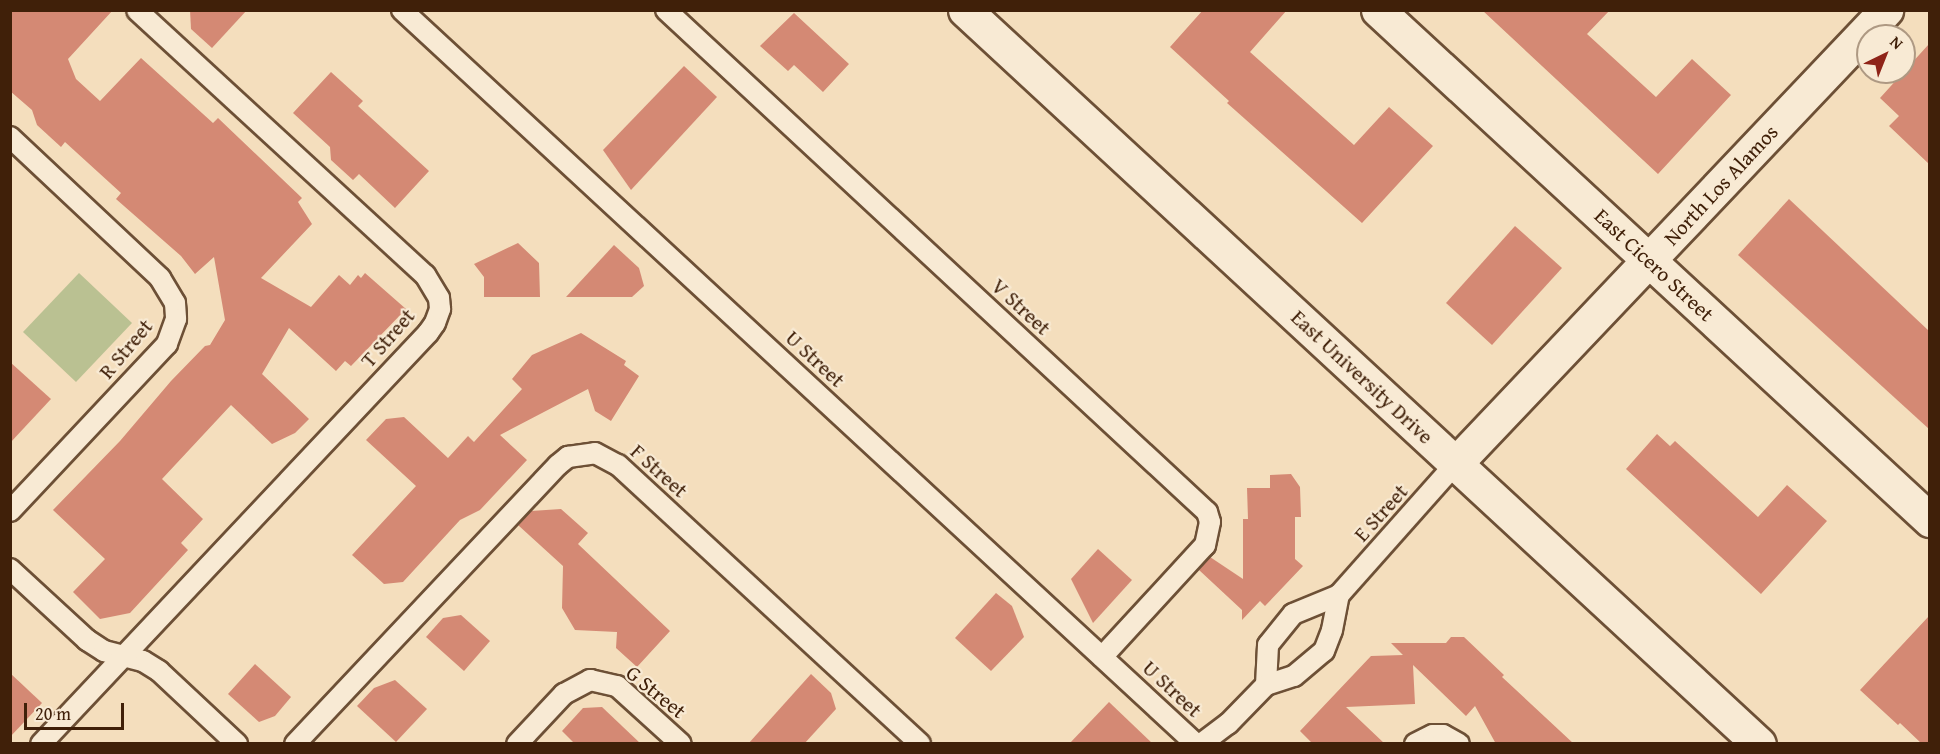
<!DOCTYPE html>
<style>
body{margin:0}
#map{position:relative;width:1940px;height:754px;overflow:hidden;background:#f4debd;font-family:"Gentium Book Plus",serif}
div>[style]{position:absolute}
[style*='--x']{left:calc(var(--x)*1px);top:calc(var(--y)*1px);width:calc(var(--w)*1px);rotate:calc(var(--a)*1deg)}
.green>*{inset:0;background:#bac192}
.building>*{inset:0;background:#d48974}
.roads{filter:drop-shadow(2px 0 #6d5036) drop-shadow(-2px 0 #6d5036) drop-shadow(0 2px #6d5036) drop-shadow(0 -2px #6d5036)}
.service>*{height:20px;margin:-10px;padding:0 10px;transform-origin:10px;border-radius:10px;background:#f8ead4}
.minor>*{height:33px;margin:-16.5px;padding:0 16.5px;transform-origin:16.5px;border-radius:16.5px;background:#f8ead4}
.secondary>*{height:33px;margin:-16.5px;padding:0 16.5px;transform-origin:16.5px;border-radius:16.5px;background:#f8ead4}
span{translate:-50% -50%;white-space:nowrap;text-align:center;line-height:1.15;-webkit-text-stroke:4.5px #f8ead4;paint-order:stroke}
.street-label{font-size:21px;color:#402009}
.frame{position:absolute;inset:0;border:12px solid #402009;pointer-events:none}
.north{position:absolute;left:1856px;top:24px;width:60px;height:60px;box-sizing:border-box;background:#f8ead4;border:2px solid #ae9983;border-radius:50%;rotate:43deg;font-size:16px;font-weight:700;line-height:24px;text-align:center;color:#402009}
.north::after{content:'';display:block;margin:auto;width:21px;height:27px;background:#8f2418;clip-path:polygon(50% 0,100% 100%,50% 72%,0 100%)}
.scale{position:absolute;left:24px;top:703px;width:100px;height:27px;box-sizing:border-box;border:3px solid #402009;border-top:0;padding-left:8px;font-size:18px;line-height:21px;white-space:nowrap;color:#402009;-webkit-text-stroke:4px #f8ead4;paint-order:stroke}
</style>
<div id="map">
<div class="green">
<div style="clip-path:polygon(79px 273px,132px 323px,76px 382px,23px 332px)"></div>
</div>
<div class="building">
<div style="clip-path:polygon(10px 10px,113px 10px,68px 59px,76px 79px,100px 101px,141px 58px,213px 123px,218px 118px,302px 198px,298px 202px,312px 224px,261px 278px,311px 307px,339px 275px,350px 285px,358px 275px,361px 278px,365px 273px,406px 309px,351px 366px,345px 361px,336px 371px,289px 328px,262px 374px,309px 419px,295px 433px,272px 444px,231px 405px,162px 479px,203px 519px,181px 543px,188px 550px,130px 613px,100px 619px,73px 592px,105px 559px,53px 510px,120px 441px,171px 381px,205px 346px,210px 345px,225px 320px,214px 257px,195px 274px,181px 256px,116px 199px,121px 193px,65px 142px,61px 147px,37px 125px,32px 110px,10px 91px)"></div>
<div style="clip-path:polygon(190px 10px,247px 10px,212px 48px,191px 29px)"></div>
<div style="clip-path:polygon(1203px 10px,1287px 10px,1250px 52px,1354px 145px,1389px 107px,1433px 146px,1362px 223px,1227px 103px,1229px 101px,1170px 47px)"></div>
<div style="clip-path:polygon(1482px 10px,1610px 10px,1587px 34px,1656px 97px,1692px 59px,1731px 95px,1658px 174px)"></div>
<div style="clip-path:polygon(794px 13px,849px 64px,823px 92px,794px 65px,788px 71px,760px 46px)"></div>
<div style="clip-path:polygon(1929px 44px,1929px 164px,1889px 126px,1899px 116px,1880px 98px)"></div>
<div style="clip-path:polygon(684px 66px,717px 97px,631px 190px,603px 150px)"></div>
<div style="clip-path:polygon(331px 72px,363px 101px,358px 106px,429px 171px,395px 208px,359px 174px,353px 180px,331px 160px,330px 147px,293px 113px)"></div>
<div style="clip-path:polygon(1789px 199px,1929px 331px,1929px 429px,1738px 255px)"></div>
<div style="clip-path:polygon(1515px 226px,1562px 268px,1492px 345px,1446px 303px)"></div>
<div style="clip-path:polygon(518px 243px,539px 263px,540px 297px,484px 297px,484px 277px,474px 264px)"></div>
<div style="clip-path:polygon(614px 245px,639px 268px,644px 286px,632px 297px,566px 297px)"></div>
<div style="clip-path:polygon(581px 333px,626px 361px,624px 365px,639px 376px,611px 421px,595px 411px,588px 389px,500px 435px,527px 460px,480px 510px,460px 520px,403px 582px,384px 584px,352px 555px,416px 486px,366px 440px,386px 419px,404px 417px,448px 458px,468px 436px,474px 442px,522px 389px,512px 379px,532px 355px)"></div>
<div style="clip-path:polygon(10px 362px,51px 399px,10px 443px)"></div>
<div style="clip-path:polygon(1657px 434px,1670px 446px,1675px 441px,1758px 517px,1787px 485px,1827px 521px,1761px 594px,1626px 469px)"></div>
<div style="clip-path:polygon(1291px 474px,1300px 487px,1301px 517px,1295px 517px,1295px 559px,1303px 566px,1265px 606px,1260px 601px,1242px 620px,1242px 610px,1199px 570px,1210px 557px,1243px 579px,1243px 519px,1248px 519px,1247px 488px,1270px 488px,1270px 475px)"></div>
<div style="clip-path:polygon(561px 509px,588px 533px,578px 544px,670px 631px,637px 667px,616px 648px,617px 632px,575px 630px,562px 608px,563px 566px,518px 525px,531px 511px)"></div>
<div style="clip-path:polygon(1098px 549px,1132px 580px,1093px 623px,1071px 579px)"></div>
<div style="clip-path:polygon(996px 593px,1012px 606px,1024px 637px,991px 671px,955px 638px)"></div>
<div style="clip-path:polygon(461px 615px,490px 641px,464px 671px,426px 637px,443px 618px)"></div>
<div style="clip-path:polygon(1929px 616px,1929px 744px,1922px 744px,1900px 723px,1898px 725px,1860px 690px)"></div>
<div style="clip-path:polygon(1451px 637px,1464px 637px,1504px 675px,1502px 677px,1574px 744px,1496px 744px,1475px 706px,1466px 716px,1413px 665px,1415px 704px,1346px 707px,1385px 744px,1313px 744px,1300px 731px,1371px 656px,1403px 655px,1391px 643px,1446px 643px)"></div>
<div style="clip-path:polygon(255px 664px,291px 697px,275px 716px,259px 722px,228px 694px)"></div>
<div style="clip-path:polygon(10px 673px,42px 703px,10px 737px)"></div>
<div style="clip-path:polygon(811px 674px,831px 693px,836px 709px,804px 744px,748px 744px)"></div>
<div style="clip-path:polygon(395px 680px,427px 709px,396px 742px,357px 706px,374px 688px)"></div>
<div style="clip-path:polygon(1109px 702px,1153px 744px,1069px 744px)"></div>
<div style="clip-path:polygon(602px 707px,641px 744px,575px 744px,562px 731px,583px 708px)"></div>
</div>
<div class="roads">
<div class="service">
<div style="--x:402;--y:10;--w:1081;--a:42.75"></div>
<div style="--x:666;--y:10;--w:738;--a:42.86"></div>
<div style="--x:1207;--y:512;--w:10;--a:73"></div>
<div style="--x:1210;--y:522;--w:24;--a:102"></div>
<div style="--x:1205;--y:545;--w:152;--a:132.6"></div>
<div style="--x:10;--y:137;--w:206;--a:43.2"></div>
<div style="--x:160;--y:278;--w:29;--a:59"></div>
<div style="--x:175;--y:303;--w:16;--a:86"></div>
<div style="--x:176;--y:319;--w:27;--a:110"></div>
<div style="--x:167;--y:344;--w:229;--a:133.2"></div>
<div style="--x:10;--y:569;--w:105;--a:42.7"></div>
<div style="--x:87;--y:640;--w:20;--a:33"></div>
<div style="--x:104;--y:651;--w:40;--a:14.4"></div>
<div style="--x:143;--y:661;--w:19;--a:32"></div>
<div style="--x:159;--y:671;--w:107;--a:43.1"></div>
<div style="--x:1266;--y:685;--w:40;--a:-87.1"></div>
<div style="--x:1268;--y:645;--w:40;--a:-51"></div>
<div style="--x:1293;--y:614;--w:50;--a:-22.4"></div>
<div style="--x:1339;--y:595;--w:176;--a:-48.4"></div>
<div style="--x:41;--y:744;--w:565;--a:-46.72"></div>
<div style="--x:428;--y:333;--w:12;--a:-55"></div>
<div style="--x:435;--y:323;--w:15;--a:-70"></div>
<div style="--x:440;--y:309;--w:11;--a:-95"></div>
<div style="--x:439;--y:298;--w:27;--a:-121"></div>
<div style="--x:425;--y:275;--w:391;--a:-137.4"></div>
<div style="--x:295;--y:744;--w:383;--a:-46.7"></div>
<div style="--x:558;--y:465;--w:13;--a:-39"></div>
<div style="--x:568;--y:457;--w:27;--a:-8"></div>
<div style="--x:595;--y:453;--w:26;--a:28"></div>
<div style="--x:618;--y:465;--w:411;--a:42.7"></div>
<div style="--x:517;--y:744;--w:69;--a:-46.8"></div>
<div style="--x:564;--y:694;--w:30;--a:-28"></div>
<div style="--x:590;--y:680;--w:28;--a:13"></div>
<div style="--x:617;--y:686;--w:86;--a:42.2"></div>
<div style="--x:1201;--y:744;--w:34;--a:-37"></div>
<div style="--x:1228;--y:724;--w:54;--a:-45.7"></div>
<div style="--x:1266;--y:685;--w:29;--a:-18"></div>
<div style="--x:1294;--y:676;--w:39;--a:-40"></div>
<div style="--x:1324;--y:651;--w:22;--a:-69"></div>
<div style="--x:1332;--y:630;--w:36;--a:-79"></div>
<div style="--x:1415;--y:744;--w:20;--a:-27"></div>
<div style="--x:1433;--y:735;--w:10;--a:0"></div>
<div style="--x:1443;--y:735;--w:18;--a:29"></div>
</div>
<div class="minor">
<div style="--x:1378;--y:10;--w:752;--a:42.74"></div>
<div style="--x:1456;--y:463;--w:625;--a:-46.49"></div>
</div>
<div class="secondary">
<div style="--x:965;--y:10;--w:1081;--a:42.75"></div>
</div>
</div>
<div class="street-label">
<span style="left:1721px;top:185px;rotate:-47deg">North Los Alamos</span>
<span style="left:1654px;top:265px;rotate:43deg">East Cicero Street</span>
<span style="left:1021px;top:307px;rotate:43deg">V Street</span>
<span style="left:388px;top:338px;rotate:-49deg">T Street</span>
<span style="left:126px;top:349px;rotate:-50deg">R Street</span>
<span style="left:815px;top:359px;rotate:43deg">U Street</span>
<span style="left:1362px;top:377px;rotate:43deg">East University Drive</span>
<span style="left:659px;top:471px;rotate:42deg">F Street</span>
<span style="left:1381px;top:513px;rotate:-48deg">E Street</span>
<span style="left:1172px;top:689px;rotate:43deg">U Street</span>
<span style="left:656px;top:692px;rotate:39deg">G Street</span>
</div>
<div class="frame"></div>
<div class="north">N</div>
<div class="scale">20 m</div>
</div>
